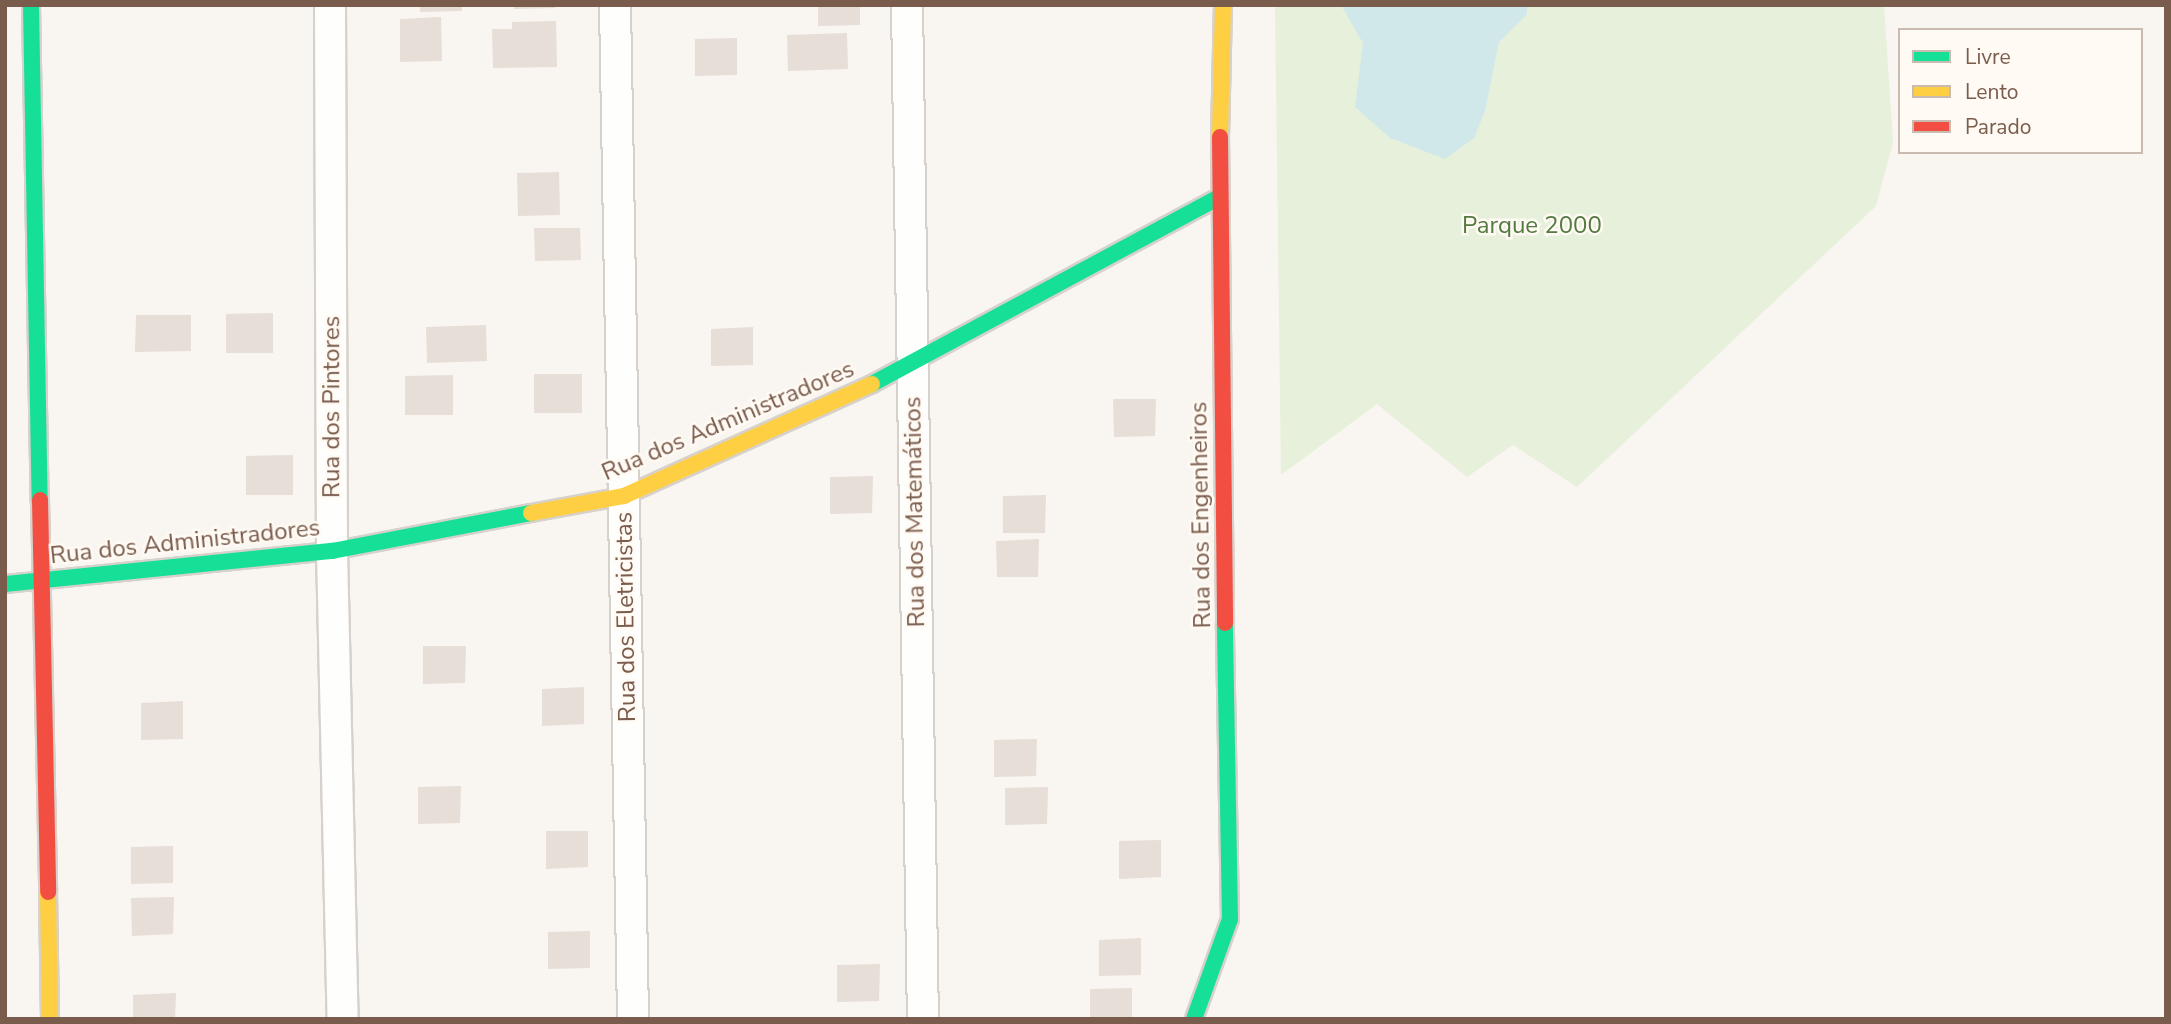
<!DOCTYPE html>
<meta charset="utf-8">
<style>
body{margin:0}
#map{position:relative;width:2171px;height:1024px;overflow:hidden;background:#f9f5f0;font-family:"Nunito Sans",sans-serif}
div>[style]{position:absolute}
[style*='--x']{left:calc(var(--x)*1px);top:calc(var(--y)*1px);width:calc(var(--w)*1px);rotate:calc(var(--a)*1deg)}
.green>*{inset:0;background:#e7f0db}
.water>*{inset:0;background:#d0e8ea}
.building>*{inset:0;background:#e6ded7}
.roads{filter:drop-shadow(2px 0 #d7d1cb) drop-shadow(-2px 0 #d7d1cb) drop-shadow(0 2px #d7d1cb) drop-shadow(0 -2px #d7d1cb)}
.street>*{height:30px;margin:-15px;padding:0 15px;transform-origin:15px;border-radius:15px;background:#fefefd}
.fast>*{height:16px;margin:-8px;padding:0 8px;transform-origin:8px;border-radius:8px;background:#16e098}
.slow>*{height:16px;margin:-8px;padding:0 8px;transform-origin:8px;border-radius:8px;background:#ffcf43}
.jam>*{height:16px;margin:-8px;padding:0 8px;transform-origin:8px;border-radius:8px;background:#f24e42}
span{translate:-50% -50%;white-space:nowrap;text-align:center;line-height:1.15;-webkit-text-stroke:5px #fffaf3;paint-order:stroke}
.park-label{font-size:24px;color:#537a41}
.street-label{font-size:24px;color:#7a5c4d}
.frame{position:absolute;inset:0;border:7px solid #7a5c4d;pointer-events:none}
.legend{position:absolute;left:1898px;top:28px;width:245px;height:126px;box-sizing:border-box;background:#fffaf3;border:2px solid #cabbb1;margin:0;padding:9px 12px;list-style:none;font-size:21px;color:#7a5c4d}
.legend li{display:flex;align-items:center;gap:14px;height:35px}
.legend b{width:35px;border:2px solid #cabbb1}
</style>
<div id="map">
<div class="green">
<div style="clip-path:polygon(1275px 5px,1884px 5px,1893px 142px,1876px 206px,1577px 487px,1513px 445px,1467px 477px,1377px 404px,1281px 475px)"></div>
</div>
<div class="water">
<div style="clip-path:polygon(1341px 5px,1527px 5px,1527px 14px,1499px 42px,1485px 111px,1474px 138px,1445px 159px,1390px 138px,1355px 107px,1363px 43px)"></div>
</div>
<div class="building">
<div style="clip-path:polygon(420px 5px,462px 5px,462px 11px,420px 12px)"></div>
<div style="clip-path:polygon(514px 5px,556px 5px,555px 8px,514px 9px)"></div>
<div style="clip-path:polygon(818px 5px,860px 5px,860px 25px,818px 26px)"></div>
<div style="clip-path:polygon(441px 17px,442px 61px,400px 62px,400px 19px)"></div>
<div style="clip-path:polygon(556px 21px,557px 67px,493px 68px,492px 29px,512px 29px,512px 22px)"></div>
<div style="clip-path:polygon(847px 33px,848px 69px,788px 71px,787px 35px)"></div>
<div style="clip-path:polygon(737px 38px,737px 75px,695px 76px,695px 39px)"></div>
<div style="clip-path:polygon(559px 172px,560px 215px,518px 216px,517px 173px)"></div>
<div style="clip-path:polygon(534px 228px,580px 228px,581px 260px,535px 261px)"></div>
<div style="clip-path:polygon(273px 313px,273px 353px,226px 353px,226px 314px)"></div>
<div style="clip-path:polygon(136px 315px,191px 315px,191px 351px,135px 352px)"></div>
<div style="clip-path:polygon(486px 325px,487px 361px,427px 363px,426px 327px)"></div>
<div style="clip-path:polygon(753px 327px,753px 365px,711px 366px,711px 329px)"></div>
<div style="clip-path:polygon(534px 374px,582px 374px,582px 413px,534px 413px)"></div>
<div style="clip-path:polygon(453px 375px,453px 415px,405px 415px,405px 376px)"></div>
<div style="clip-path:polygon(1113px 399px,1156px 399px,1155px 436px,1114px 437px)"></div>
<div style="clip-path:polygon(293px 455px,293px 495px,246px 495px,246px 456px)"></div>
<div style="clip-path:polygon(873px 476px,872px 513px,830px 514px,830px 477px)"></div>
<div style="clip-path:polygon(1046px 495px,1045px 533px,1003px 533px,1003px 496px)"></div>
<div style="clip-path:polygon(1039px 539px,1038px 577px,997px 577px,996px 541px)"></div>
<div style="clip-path:polygon(423px 646px,466px 646px,465px 683px,423px 684px)"></div>
<div style="clip-path:polygon(584px 687px,584px 724px,542px 726px,542px 689px)"></div>
<div style="clip-path:polygon(183px 701px,183px 739px,141px 740px,141px 703px)"></div>
<div style="clip-path:polygon(1037px 739px,1036px 776px,994px 777px,994px 740px)"></div>
<div style="clip-path:polygon(461px 786px,460px 823px,418px 824px,418px 787px)"></div>
<div style="clip-path:polygon(1048px 787px,1047px 824px,1005px 825px,1005px 788px)"></div>
<div style="clip-path:polygon(546px 831px,588px 831px,588px 867px,546px 869px)"></div>
<div style="clip-path:polygon(1161px 840px,1161px 877px,1119px 879px,1119px 841px)"></div>
<div style="clip-path:polygon(173px 846px,173px 883px,131px 884px,131px 847px)"></div>
<div style="clip-path:polygon(174px 897px,173px 934px,132px 936px,131px 898px)"></div>
<div style="clip-path:polygon(590px 931px,590px 968px,548px 969px,548px 932px)"></div>
<div style="clip-path:polygon(1141px 938px,1141px 975px,1099px 976px,1099px 940px)"></div>
<div style="clip-path:polygon(880px 964px,879px 1001px,837px 1002px,837px 965px)"></div>
<div style="clip-path:polygon(1132px 988px,1132px 1019px,1090px 1019px,1090px 989px)"></div>
<div style="clip-path:polygon(176px 993px,175px 1019px,133px 1019px,133px 995px)"></div>
</div>
<div class="roads">
<div class="street">
<div style="--x:330;--y:5;--w:546;--a:89.79"></div>
<div style="--x:332;--y:551;--w:468;--a:88.7"></div>
<div style="--x:615;--y:5;--w:1014;--a:88.98"></div>
<div style="--x:907;--y:5;--w:1014;--a:89.1"></div>
</div>
<div class="fast">
<div style="--x:31;--y:5;--w:495;--a:89"></div>
<div style="--x:872;--y:384;--w:393;--a:-28.3"></div>
<div style="--x:5;--y:584;--w:329;--a:-5.8"></div>
<div style="--x:332;--y:551;--w:203;--a:-10.8"></div>
<div style="--x:1194;--y:1019;--w:106;--a:-70.2"></div>
<div style="--x:1230;--y:919;--w:296;--a:-91"></div>
</div>
<div class="slow">
<div style="--x:1220;--y:137;--w:132;--a:-88.7"></div>
<div style="--x:531;--y:513;--w:95;--a:-10.4"></div>
<div style="--x:624;--y:496;--w:272;--a:-24.3"></div>
<div style="--x:48;--y:892;--w:127;--a:89.1"></div>
</div>
<div class="jam">
<div style="--x:1220;--y:137;--w:486;--a:89.4"></div>
<div style="--x:40;--y:500;--w:392;--a:88.8"></div>
</div>
</div>
<div class="park-label">
<span style="left:1532px;top:226px">Parque 2000</span>
</div>
<div class="street-label">
<span style="left:332px;top:407px;rotate:-90deg">Rua dos Pintores</span>
<span style="left:728px;top:421px;rotate:-23deg">Rua dos Administradores</span>
<span style="left:915px;top:512px;rotate:-91deg">Rua dos Matemáticos</span>
<span style="left:1201px;top:515px;rotate:-91deg">Rua dos Engenheiros</span>
<span style="left:185px;top:542px;rotate:-6deg">Rua dos Administradores</span>
<span style="left:626px;top:617px;rotate:-91deg">Rua dos Eletricistas</span>
</div>
<div class="frame"></div>
<ul class="legend">
<li><b style="height:9px;background:#16e098"></b>Livre</li>
<li><b style="height:9px;background:#ffcf43"></b>Lento</li>
<li><b style="height:9px;background:#f24e42"></b>Parado</li>
</ul>
</div>
